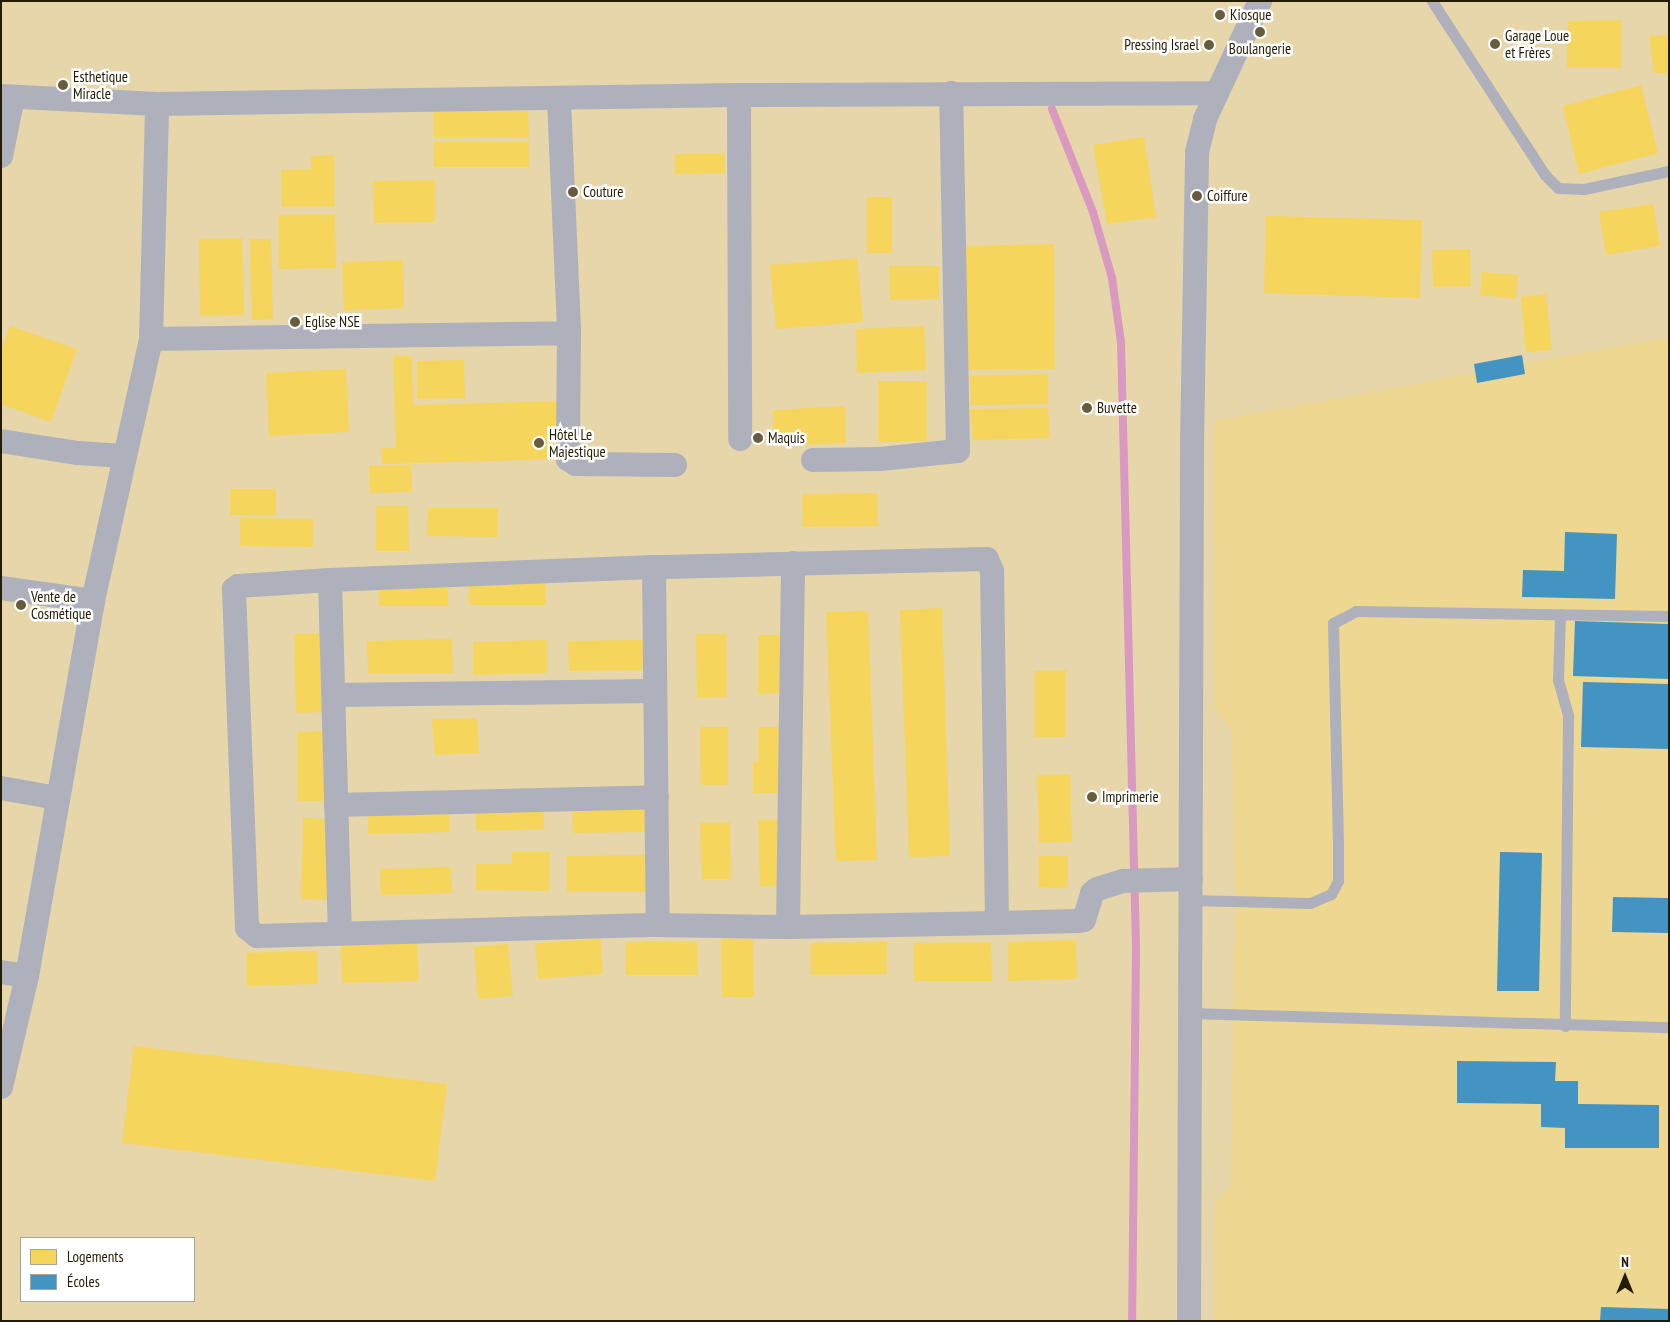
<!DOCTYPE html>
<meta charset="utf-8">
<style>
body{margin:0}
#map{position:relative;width:1670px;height:1322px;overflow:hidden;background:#e6d6aa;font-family:"PT Sans Narrow",sans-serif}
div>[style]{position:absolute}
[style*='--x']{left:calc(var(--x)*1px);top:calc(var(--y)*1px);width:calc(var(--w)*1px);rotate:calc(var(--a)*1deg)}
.built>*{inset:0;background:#eed790}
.homes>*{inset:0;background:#f6d55c}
.schools>*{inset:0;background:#4393c3}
.stream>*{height:8px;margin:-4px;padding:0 4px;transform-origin:4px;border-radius:4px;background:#da99c0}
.lane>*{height:11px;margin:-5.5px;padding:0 5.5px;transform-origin:5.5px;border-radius:5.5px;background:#aeb1bc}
.street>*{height:24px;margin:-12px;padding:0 12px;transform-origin:12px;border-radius:12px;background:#aeb1bc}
.dots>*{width:14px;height:14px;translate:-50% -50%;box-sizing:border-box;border:2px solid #fff;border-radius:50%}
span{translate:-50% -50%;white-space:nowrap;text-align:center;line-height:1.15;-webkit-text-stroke:5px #fff;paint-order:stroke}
.poi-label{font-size:15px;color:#231b02}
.left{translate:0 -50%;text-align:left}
.right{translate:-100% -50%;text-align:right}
.frame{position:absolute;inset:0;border:2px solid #231b02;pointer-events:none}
.legend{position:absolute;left:20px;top:1237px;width:175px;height:65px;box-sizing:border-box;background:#fff;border:1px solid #a7a49a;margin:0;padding:6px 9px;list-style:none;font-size:15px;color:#231b02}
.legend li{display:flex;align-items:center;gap:10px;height:25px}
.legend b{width:25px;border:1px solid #a7a49a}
.north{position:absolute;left:1600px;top:1252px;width:50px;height:50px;-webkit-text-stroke:4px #fff;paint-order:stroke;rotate:0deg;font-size:14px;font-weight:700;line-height:20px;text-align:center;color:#231b02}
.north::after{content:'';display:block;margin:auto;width:18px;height:22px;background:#231b02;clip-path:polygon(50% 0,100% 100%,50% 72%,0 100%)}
</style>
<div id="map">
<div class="built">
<div style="clip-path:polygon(1669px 337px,1669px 1321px,1215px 1321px,1215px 1203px,1231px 1185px,1235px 900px,1232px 730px,1214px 708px,1214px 421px)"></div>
</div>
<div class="homes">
<div style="clip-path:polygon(1621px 20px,1621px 68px,1567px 68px,1568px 21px)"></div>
<div style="clip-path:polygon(1669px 35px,1669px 73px,1654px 73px,1649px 36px)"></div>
<div style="clip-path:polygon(1641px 85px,1658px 153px,1579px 174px,1563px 106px)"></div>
<div style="clip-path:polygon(433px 111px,528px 111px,529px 138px,434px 137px)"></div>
<div style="clip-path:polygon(1144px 137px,1156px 217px,1107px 224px,1093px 145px)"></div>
<div style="clip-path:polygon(434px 142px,529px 142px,529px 167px,434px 167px)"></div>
<div style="clip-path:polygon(724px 153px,725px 173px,675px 174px,675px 154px)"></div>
<div style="clip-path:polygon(334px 155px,335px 206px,282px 207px,281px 170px,311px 169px,311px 156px)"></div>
<div style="clip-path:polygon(435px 180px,435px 222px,374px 223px,373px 181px)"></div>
<div style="clip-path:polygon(867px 197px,892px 197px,892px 253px,867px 253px)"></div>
<div style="clip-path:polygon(1653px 204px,1660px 246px,1606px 255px,1599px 212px)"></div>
<div style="clip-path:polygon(335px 214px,336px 268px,279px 269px,278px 215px)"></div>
<div style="clip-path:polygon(1266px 216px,1422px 220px,1420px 298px,1264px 293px)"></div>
<div style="clip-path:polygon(242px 238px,244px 315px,200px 316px,199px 239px)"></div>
<div style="clip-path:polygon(250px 239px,271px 239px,273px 319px,252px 320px)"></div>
<div style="clip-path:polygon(1054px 244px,1055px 369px,958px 370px,965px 246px)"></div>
<div style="clip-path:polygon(1470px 249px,1471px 286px,1433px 287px,1432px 250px)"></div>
<div style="clip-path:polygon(857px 258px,863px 322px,776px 329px,770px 265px)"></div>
<div style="clip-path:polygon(403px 260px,404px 308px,344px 310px,342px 262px)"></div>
<div style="clip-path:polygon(889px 266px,939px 266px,939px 299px,890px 300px)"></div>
<div style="clip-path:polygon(1482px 272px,1518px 275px,1516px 299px,1480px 295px)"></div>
<div style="clip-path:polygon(1546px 294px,1552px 350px,1526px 352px,1521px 297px)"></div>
<div style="clip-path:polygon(10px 326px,77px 349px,51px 422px,1px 404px,1px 351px)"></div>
<div style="clip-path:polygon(924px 326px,926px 370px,857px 373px,856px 329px)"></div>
<div style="clip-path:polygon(393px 356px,412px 356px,413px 405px,564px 401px,566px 459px,382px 464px,381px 448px,396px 448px)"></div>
<div style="clip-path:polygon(464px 360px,465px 398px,417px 399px,417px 361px)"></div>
<div style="clip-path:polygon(346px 369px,349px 432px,269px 436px,266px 373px)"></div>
<div style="clip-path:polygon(1048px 374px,1048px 404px,971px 405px,970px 375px)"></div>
<div style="clip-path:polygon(878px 381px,927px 381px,927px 441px,878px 442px)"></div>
<div style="clip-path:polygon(845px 406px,846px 443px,774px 446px,773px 410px)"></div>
<div style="clip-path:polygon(1048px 408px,1050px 438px,973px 440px,970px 409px)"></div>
<div style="clip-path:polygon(411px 465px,412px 492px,370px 493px,369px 466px)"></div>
<div style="clip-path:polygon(230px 489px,276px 489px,276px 515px,230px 515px)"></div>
<div style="clip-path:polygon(877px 493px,878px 526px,803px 527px,802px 494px)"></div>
<div style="clip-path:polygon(376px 506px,408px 506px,409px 551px,376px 551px)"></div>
<div style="clip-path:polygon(428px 508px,498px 508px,498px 537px,427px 536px)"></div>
<div style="clip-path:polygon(240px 518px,313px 519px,313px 547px,240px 546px)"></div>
<div style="clip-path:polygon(469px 582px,546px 582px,546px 605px,469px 605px)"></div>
<div style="clip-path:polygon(379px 587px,448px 588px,448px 606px,379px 606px)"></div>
<div style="clip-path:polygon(942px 608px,950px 856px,909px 857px,900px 610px)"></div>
<div style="clip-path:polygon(868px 611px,877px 860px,836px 861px,826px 612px)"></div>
<div style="clip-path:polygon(326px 633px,328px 712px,296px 713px,294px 634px)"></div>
<div style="clip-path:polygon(696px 634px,726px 634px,727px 697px,697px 698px)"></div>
<div style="clip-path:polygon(758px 635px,784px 635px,785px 693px,758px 694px)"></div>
<div style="clip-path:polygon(452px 639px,453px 673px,368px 674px,367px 641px)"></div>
<div style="clip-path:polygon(547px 640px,547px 673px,473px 675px,473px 642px)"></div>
<div style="clip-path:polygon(645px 640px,646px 670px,569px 671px,568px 641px)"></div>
<div style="clip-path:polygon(1066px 670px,1066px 737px,1035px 737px,1035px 671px)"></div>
<div style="clip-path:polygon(477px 718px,479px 753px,435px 755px,432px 719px)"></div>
<div style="clip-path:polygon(700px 727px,728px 727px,728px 785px,701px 785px)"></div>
<div style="clip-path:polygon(758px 727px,787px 727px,788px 793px,753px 793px,753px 762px,758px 762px)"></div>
<div style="clip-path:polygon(329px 731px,329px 801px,298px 801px,297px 732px)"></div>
<div style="clip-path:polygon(1070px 774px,1072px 842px,1039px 843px,1037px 775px)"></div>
<div style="clip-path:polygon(543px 802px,544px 829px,476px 831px,475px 805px)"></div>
<div style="clip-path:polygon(649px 804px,649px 832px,573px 833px,572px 805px)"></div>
<div style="clip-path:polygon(449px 806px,450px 832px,368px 834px,368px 807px)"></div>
<div style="clip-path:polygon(303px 818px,330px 819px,327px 900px,301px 899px)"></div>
<div style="clip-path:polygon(758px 820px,786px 820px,788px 885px,760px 886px)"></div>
<div style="clip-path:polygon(730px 822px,731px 879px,702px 879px,700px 823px)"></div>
<div style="clip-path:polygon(512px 852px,550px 852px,549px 891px,476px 890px,476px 864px,512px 864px)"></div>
<div style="clip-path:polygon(648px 855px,648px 892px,567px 892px,566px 856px)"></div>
<div style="clip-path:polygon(1039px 856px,1068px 856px,1067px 888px,1038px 887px)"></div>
<div style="clip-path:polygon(451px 867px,452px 893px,381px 895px,380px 869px)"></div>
<div style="clip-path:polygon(417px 939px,419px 981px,342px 983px,341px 942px)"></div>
<div style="clip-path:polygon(601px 939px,603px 974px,538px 979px,535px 943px)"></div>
<div style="clip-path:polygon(721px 939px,753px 939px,754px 997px,722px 997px)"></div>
<div style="clip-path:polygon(1076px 940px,1077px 979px,1008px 981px,1008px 942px)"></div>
<div style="clip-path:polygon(626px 942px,698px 942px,698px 975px,626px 975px)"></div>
<div style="clip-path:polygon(887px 942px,887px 974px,811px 975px,811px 943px)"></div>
<div style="clip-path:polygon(991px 942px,992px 981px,914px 981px,914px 943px)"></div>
<div style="clip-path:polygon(508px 944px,513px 996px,478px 999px,474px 947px)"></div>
<div style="clip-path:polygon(317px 951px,318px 984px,247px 986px,246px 953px)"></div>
<div style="clip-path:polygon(134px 1046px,447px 1084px,435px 1181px,122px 1143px)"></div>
</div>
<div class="schools">
<div style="clip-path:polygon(1522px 355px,1525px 374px,1477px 383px,1474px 364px)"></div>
<div style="clip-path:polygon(1565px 532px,1617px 534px,1615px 599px,1522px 597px,1523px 570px,1564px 571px)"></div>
<div style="clip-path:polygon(1575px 621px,1669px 624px,1669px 679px,1573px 676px)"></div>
<div style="clip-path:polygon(1583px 682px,1669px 684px,1669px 749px,1581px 747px)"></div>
<div style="clip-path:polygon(1500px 852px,1542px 853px,1539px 991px,1497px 991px)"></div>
<div style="clip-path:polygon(1613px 897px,1669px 898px,1669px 933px,1612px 932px)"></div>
<div style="clip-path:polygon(1457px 1061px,1556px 1062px,1555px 1081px,1578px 1081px,1578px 1104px,1659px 1105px,1659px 1148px,1565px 1148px,1565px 1128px,1541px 1127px,1541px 1104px,1457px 1103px)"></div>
<div style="clip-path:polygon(1601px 1307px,1669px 1309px,1669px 1321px,1600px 1321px)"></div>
</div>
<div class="stream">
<div style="--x:1052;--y:109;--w:111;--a:68.3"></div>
<div style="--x:1093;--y:212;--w:69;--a:73.9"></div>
<div style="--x:1112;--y:278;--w:65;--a:82"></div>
<div style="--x:1121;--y:342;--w:607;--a:88.58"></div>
<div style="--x:1136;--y:949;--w:372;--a:90.6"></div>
</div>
<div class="lane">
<div style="--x:1432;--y:1;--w:207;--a:57"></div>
<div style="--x:1545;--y:175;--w:18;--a:45"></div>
<div style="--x:1558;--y:188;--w:26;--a:2"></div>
<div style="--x:1584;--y:189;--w:87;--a:-12"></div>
<div style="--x:1560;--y:614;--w:66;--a:91.7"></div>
<div style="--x:1558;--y:680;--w:37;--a:74"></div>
<div style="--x:1568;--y:716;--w:310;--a:90.6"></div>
<div style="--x:1191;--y:900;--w:119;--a:1.4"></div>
<div style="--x:1310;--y:903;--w:23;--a:-23"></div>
<div style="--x:1331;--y:894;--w:15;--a:-62"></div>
<div style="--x:1338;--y:881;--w:37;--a:-90"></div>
<div style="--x:1338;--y:844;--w:221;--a:-91.3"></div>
<div style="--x:1333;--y:623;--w:11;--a:-27"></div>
<div style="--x:1343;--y:618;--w:15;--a:-28"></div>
<div style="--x:1356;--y:611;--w:313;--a:0.9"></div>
<div style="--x:1191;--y:1013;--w:478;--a:1.7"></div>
</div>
<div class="street">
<div style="--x:739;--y:95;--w:344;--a:89.8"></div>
<div style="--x:1;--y:96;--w:156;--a:2.9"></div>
<div style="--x:157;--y:104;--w:582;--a:-0.89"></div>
<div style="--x:739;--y:95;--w:477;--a:-0.2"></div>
<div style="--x:559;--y:100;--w:233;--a:87.5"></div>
<div style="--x:569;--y:333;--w:126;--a:90.5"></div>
<div style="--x:568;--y:459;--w:9;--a:32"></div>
<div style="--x:576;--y:464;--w:99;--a:0.6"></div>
<div style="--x:1;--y:156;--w:60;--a:-78.5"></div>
<div style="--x:151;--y:339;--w:418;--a:-0.8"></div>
<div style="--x:1;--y:441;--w:78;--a:8.9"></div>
<div style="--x:78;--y:453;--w:46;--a:3.7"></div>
<div style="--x:813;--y:460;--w:67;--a:-0.9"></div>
<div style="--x:880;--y:459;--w:78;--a:-5.9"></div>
<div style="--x:958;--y:451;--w:358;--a:-91.1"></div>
<div style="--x:654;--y:567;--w:358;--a:89.4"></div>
<div style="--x:330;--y:580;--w:352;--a:88.4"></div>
<div style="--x:1;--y:588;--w:93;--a:8"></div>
<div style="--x:334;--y:695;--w:321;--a:-0.7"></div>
<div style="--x:1;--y:788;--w:57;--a:10.1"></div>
<div style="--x:336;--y:805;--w:321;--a:-1.4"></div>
<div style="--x:997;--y:923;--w:352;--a:-90.8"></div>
<div style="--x:992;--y:571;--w:13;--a:-113"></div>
<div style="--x:987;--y:559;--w:333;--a:178.6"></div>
<div style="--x:654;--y:567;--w:324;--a:177.7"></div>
<div style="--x:330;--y:580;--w:92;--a:176.3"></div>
<div style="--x:238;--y:586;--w:5;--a:143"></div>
<div style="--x:234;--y:589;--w:339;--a:87.8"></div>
<div style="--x:247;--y:928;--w:13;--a:39"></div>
<div style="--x:257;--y:936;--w:401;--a:-1.6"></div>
<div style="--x:658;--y:925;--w:130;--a:0.9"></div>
<div style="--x:788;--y:927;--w:209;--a:-1.1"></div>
<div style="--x:997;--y:923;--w:82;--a:-1.4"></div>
<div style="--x:1079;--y:921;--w:5;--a:-11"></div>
<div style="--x:1084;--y:920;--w:28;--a:-73"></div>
<div style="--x:1092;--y:893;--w:6;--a:-39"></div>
<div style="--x:1097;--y:889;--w:28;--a:-17"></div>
<div style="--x:1124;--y:881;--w:67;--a:-1.7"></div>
<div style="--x:788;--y:927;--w:364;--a:-89.2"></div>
<div style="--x:1;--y:972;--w:26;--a:9"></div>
<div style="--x:1;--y:1087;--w:114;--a:-76.8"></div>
<div style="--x:27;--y:976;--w:381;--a:-80"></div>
<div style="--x:93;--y:601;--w:268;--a:-77.5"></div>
<div style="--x:151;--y:339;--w:235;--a:-88.5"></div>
<div style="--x:1189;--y:1321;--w:876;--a:-89.8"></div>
<div style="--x:1192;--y:445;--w:293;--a:-89"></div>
<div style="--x:1197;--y:152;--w:34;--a:-76"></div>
<div style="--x:1205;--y:119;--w:130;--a:-65"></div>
</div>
<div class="dots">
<div style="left:1220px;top:15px;background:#675c3d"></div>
<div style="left:1260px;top:32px;background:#675c3d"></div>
<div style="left:1495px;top:44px;background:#675c3d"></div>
<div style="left:1209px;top:45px;background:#675c3d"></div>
<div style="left:63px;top:85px;background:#675c3d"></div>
<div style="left:573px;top:192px;background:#675c3d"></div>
<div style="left:1197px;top:196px;background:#675c3d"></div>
<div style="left:295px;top:322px;background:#675c3d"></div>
<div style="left:1087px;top:408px;background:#675c3d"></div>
<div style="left:758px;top:438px;background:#675c3d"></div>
<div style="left:539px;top:443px;background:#675c3d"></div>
<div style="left:21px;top:605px;background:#675c3d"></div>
<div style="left:1092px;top:797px;background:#675c3d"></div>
</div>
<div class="poi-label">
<span class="left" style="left:1230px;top:15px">Kiosque</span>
<span class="left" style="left:1505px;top:44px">Garage Loue<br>et Frères</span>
<span class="right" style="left:1199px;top:45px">Pressing Israel</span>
<span style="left:1260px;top:49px">Boulangerie</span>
<span class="left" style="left:73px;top:85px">Esthetique<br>Miracle</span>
<span class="left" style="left:583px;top:192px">Couture</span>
<span class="left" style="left:1207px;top:196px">Coiffure</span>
<span class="left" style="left:305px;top:322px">Eglise NSE</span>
<span class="left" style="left:1097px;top:408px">Buvette</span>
<span class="left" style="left:549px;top:443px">Hôtel Le<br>Majestique</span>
<span class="left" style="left:768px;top:438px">Maquis</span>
<span class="left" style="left:31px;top:605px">Vente de<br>Cosmétique</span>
<span class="left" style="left:1102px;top:797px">Imprimerie</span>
</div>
<div class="frame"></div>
<ul class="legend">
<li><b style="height:14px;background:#f6d55c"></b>Logements</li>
<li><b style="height:14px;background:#4393c3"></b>Écoles</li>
</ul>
<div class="north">N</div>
</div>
